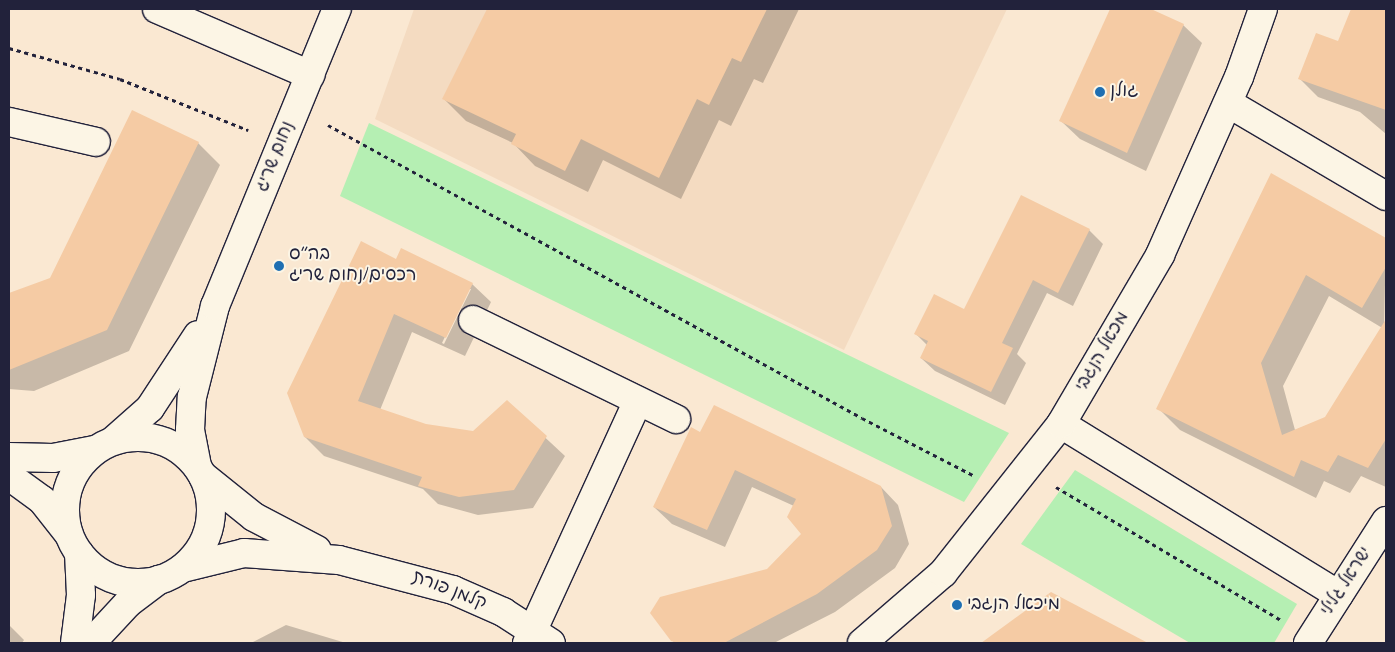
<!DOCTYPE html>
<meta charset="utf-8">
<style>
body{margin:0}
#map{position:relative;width:1395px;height:652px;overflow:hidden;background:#fae8d2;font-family:"Indie Flower","Playpen Sans Hebrew",sans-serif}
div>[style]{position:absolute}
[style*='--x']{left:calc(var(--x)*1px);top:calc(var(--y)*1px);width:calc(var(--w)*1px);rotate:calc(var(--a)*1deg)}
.built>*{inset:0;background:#f4dbc1}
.green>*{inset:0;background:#b5efb3}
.shadow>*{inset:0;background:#0003}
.building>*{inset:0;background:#f5cba4}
.path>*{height:3px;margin-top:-1.5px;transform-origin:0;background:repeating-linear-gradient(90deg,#22223b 0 4px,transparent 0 8px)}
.roads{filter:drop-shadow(1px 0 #22223b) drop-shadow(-1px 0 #22223b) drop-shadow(0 1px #22223b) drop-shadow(0 -1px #22223b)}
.minor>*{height:28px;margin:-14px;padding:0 14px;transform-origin:14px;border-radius:14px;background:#fcf5e5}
.minor>.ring{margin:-14px;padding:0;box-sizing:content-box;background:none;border:28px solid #fcf5e5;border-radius:50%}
.dots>*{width:14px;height:14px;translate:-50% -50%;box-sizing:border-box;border:2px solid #fcf5e5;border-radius:50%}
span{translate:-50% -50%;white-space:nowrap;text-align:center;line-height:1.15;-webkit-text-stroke:4px #fcf5e5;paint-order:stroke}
.poi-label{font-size:18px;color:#22223b}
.left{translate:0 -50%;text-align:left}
.street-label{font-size:18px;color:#22223b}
.frame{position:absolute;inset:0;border:10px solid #22223b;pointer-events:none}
</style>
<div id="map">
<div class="built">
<div style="clip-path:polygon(414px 9px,1007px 9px,844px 350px,375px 119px)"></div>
</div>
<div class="green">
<div style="clip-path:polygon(369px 123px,1009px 433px,964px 502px,340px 196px)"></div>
<div style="clip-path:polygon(1075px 470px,1297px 604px,1274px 643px,1190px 643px,1021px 544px)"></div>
</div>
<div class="shadow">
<div style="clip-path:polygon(551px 9px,799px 9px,763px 83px,754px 79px,731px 126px,719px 120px,681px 199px,603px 160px,588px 192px,535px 166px,513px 143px,466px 121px,444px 99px,536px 39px)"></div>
<div style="clip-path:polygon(1111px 9px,1148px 9px,1183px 25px,1202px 43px,1146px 171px,1080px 139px,1061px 121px)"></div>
<div style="clip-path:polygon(1352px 9px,1386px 9px,1386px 134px,1360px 112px,1318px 97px,1299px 78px,1338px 43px)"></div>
<div style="clip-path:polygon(198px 143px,220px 165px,129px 351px,34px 391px,9px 389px,9px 294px,51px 279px)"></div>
<div style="clip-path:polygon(1271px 175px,1386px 240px,1384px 329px,1329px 296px,1283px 386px,1295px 430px,1326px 418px,1376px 338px,1386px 343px,1386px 487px,1361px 476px,1350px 493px,1324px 481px,1316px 498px,1180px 430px,1158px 408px)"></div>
<div style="clip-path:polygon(1089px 230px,1103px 244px,1073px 306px,1047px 293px,1017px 354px,1026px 363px,1005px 405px,935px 371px,921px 358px,927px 345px,916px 334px,965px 310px)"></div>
<div style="clip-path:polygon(evenodd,397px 260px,472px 284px,491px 302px,465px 356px,412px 332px,380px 410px,426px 426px,473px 432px,507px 402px,565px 456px,533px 508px,478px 515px,438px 504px,423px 489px,324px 456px,305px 437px,397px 260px,468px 289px,471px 289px,444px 344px,442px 343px,468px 289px)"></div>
<div style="clip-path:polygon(701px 434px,881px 487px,898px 505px,909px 544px,895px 568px,835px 612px,774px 643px,675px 643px,672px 640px,767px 570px,803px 534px,794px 506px,752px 487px,725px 547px,672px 524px,654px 507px)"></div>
<div style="clip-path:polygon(1051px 593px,1146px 643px,983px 643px)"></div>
<div style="clip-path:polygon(9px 625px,24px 640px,22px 643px,9px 643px)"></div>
<div style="clip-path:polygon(286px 625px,346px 643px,251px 643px)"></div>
</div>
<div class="building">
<div style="clip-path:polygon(487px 9px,767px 9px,741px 62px,732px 58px,709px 105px,697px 99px,659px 178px,581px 139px,565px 171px,511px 144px,516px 134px,442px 99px)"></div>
<div style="clip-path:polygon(1110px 9px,1151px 9px,1184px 24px,1127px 153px,1059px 121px)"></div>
<div style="clip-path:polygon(1351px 9px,1386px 9px,1386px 110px,1298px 79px,1316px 33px,1338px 41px)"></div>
<div style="clip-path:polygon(132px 110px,199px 142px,107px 330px,9px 370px,9px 293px,50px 278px)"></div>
<div style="clip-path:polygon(1271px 173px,1386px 238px,1386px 267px,1362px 308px,1306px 275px,1261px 363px,1282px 435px,1325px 417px,1386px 319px,1386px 439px,1368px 468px,1338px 455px,1328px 472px,1301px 460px,1294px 477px,1156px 409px)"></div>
<div style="clip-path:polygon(1021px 195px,1090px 229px,1058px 293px,1033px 280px,1002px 343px,1013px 348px,991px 392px,920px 358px,928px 341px,914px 334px,934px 294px,964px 309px)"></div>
<div style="clip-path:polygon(361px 241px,396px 259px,401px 248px,473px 283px,446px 338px,394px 314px,358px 401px,426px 424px,473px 431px,507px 400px,547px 436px,514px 490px,459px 497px,418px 486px,422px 477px,304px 437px,287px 393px)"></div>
<div style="clip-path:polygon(714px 405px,881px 486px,892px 526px,877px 550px,817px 594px,724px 643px,678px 643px,671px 641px,650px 613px,660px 597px,767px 569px,801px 534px,787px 517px,796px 499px,735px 470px,707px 530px,653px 507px,691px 427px,700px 432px)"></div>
<div style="clip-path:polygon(1051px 592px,1148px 643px,981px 643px)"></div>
</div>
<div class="path">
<div style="--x:9;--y:48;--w:115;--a:15.6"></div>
<div style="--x:120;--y:79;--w:138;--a:21.7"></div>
<div style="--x:328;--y:125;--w:609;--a:28.75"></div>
<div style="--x:862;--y:418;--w:127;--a:27.2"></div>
<div style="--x:1056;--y:487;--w:261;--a:30.6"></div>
</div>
<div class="roads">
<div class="minor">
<div style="--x:157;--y:9;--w:167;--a:23.3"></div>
<div style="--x:1228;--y:103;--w:183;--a:30.5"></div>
<div style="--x:9;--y:122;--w:89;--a:12.9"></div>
<div style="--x:473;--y:320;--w:226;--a:26"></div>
<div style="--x:1061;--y:424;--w:326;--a:31.6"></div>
<div class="ring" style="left:65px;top:437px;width:118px;height:118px"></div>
<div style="--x:114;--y:440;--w:48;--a:-41.6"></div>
<div style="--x:150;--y:408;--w:87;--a:-56.7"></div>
<div style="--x:9;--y:457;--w:44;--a:1.3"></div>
<div style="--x:53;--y:458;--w:42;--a:-11"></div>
<div style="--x:197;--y:466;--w:37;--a:-101"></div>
<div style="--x:190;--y:430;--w:33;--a:-87"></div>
<div style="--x:192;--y:397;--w:94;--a:-75.8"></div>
<div style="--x:215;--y:306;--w:321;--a:-67.7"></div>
<div style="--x:9;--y:476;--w:41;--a:36"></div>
<div style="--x:42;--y:500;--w:42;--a:51.8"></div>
<div style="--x:203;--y:476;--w:65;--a:38.8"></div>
<div style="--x:254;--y:517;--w:71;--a:27.6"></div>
<div style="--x:183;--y:568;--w:63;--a:-13.8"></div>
<div style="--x:244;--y:553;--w:95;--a:4.2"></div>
<div style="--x:339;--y:560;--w:118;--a:14.7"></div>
<div style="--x:453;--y:590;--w:55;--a:23.7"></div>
<div style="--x:503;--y:612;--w:57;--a:32.9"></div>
<div style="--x:75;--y:643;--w:48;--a:-82.9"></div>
<div style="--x:81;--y:595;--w:42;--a:-92.7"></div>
<div style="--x:91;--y:643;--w:54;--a:-47.2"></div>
<div style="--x:128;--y:603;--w:39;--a:-37"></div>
<div style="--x:527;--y:643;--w:266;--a:-65.4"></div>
<div style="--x:862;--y:643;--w:107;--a:-40.8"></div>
<div style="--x:943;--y:573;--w:190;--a:-51.6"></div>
<div style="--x:1061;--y:424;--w:196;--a:-59.6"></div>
<div style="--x:1160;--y:255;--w:195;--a:-66.1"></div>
<div style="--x:1239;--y:77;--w:72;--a:-70.6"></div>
<div style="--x:1308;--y:643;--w:145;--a:-57.4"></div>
</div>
</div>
<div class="dots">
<div style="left:1100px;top:92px;background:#1f6fb2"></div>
<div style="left:279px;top:266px;background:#1f6fb2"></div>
<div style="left:957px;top:605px;background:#1f6fb2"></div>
</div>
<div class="poi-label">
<span class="left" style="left:1110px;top:92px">גולן</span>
<span class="left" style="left:289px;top:266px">בה״ס<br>רכסים/נחום שריג</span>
<span class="left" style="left:967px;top:605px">מיכאל הנגבי</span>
</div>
<div class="street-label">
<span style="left:276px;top:157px;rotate:-68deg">נחום שריג</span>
<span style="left:1103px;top:352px;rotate:-60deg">מכאל הנגבי</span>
<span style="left:1347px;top:582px;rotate:-57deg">ישראל גלילי</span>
<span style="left:449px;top:591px;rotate:21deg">קלמן פורת</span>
</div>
<div class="frame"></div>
</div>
